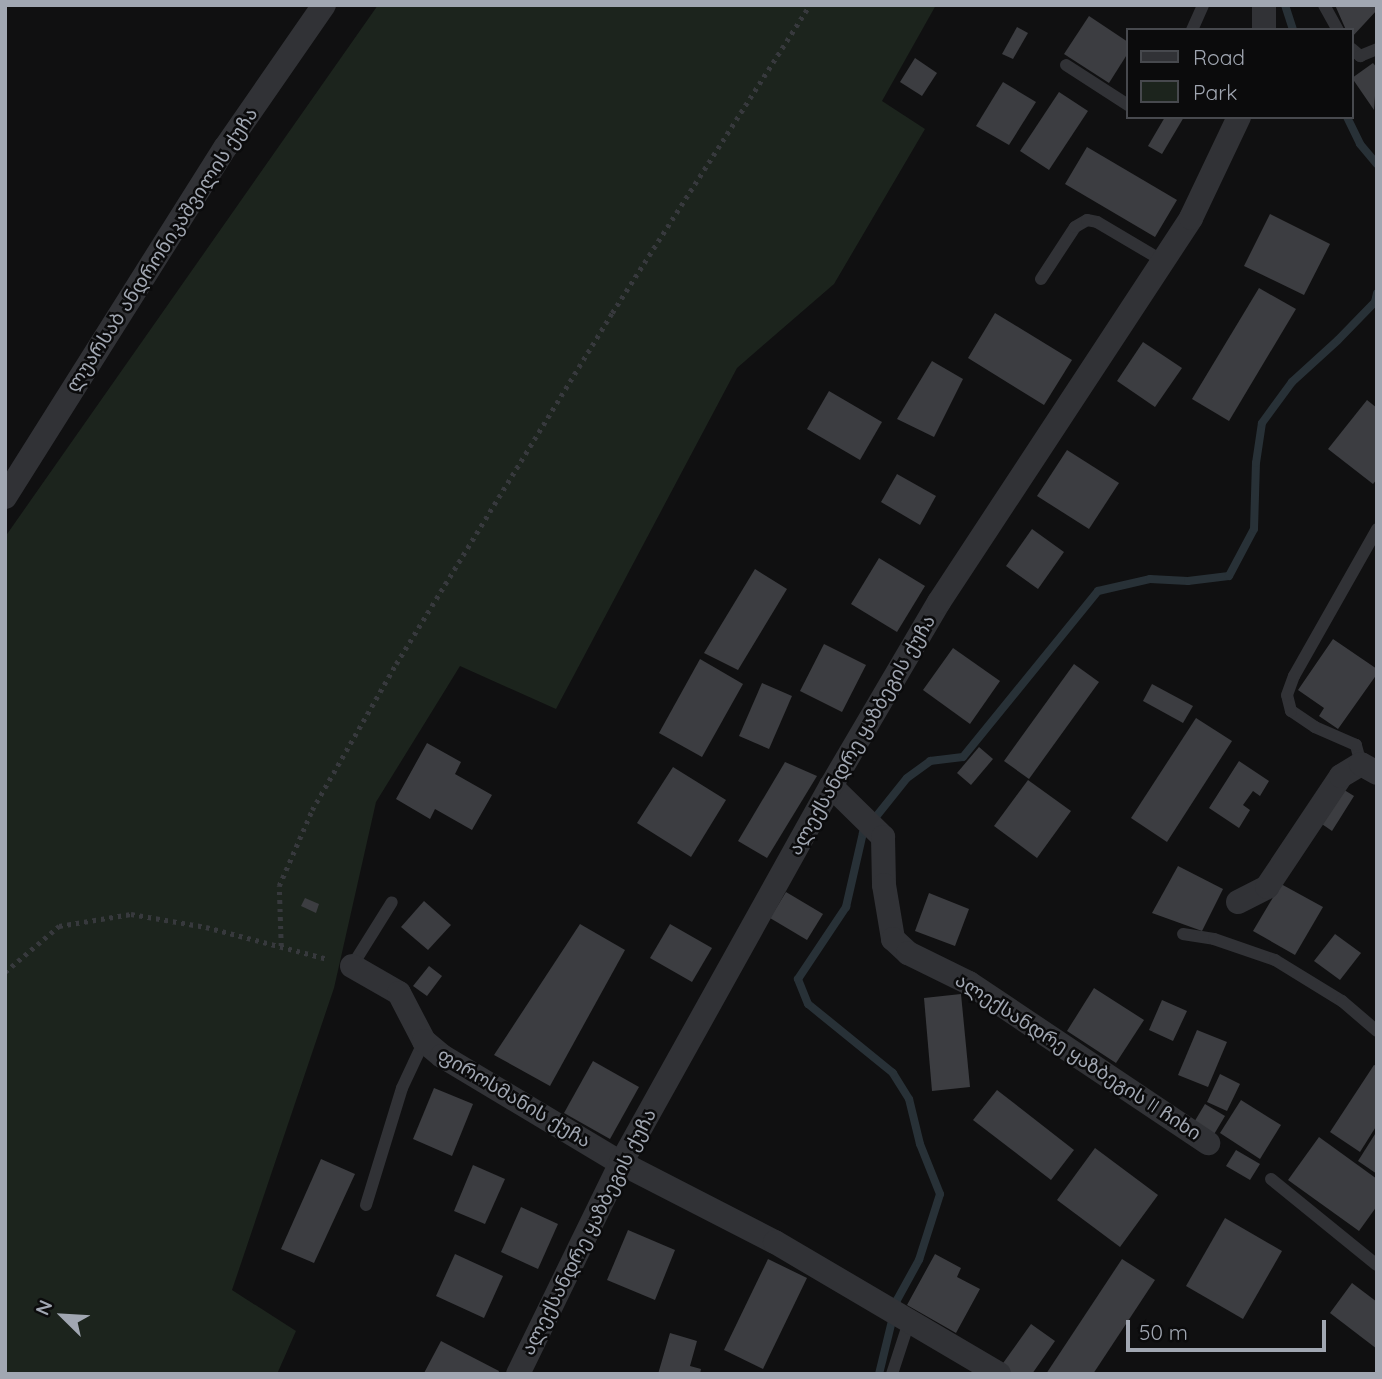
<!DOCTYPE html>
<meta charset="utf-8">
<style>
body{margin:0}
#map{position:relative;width:1382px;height:1379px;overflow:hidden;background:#101011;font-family:Quicksand,"Noto Sans Georgian",sans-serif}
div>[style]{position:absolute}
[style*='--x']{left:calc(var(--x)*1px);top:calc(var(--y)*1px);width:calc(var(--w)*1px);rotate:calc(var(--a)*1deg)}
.green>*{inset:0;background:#1c241d}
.stream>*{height:8px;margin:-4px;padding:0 4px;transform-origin:4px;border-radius:4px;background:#283137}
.building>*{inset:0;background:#3c3d41}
.path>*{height:4.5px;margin-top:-2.25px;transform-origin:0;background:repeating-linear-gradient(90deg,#37393d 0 3.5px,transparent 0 8.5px)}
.lane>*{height:12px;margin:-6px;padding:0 6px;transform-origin:6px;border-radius:6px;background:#313236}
.street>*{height:24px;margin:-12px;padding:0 12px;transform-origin:12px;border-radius:12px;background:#313236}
span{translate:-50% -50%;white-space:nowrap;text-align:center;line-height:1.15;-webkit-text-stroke:5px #0b0b0c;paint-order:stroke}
.street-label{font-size:19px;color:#a1a7b2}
.frame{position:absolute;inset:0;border:7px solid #a1a7b2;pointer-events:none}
.legend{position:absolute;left:1126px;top:28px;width:228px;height:91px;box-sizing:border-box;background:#0b0b0c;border:2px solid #47494e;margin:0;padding:9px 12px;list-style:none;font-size:21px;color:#a1a7b2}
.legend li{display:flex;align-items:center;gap:14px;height:35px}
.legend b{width:35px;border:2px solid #47494e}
.north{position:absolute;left:28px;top:1281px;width:70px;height:70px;-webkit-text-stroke:5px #0b0b0c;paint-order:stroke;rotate:294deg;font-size:19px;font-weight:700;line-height:28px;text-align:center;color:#a1a7b2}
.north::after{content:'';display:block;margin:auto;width:24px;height:32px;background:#a1a7b2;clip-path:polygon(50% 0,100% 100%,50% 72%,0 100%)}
.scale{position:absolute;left:1126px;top:1320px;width:200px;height:32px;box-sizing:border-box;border:4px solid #a1a7b2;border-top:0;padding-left:9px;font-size:21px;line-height:24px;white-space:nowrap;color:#a1a7b2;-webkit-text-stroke:5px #0b0b0c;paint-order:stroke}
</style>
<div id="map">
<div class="green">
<div style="clip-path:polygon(378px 5px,936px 5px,882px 101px,925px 129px,834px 284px,737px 368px,556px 709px,460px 666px,376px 802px,334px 988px,232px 1290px,296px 1331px,277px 1374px,5px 1374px,5px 537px)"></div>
</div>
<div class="stream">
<div style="--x:1285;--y:5;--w:26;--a:72"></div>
<div style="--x:1347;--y:117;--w:30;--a:64"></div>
<div style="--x:1360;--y:144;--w:26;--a:50"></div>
<div style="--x:879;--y:1374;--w:76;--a:-76.3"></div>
<div style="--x:897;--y:1300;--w:46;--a:-61.2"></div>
<div style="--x:919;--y:1260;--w:69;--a:-72.3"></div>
<div style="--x:940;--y:1194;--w:54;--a:-111.8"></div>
<div style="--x:920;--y:1144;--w:46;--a:-103.7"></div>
<div style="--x:909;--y:1099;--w:31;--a:-122"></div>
<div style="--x:893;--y:1073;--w:109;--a:-140.9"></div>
<div style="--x:808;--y:1004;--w:27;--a:-112"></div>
<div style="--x:798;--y:979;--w:87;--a:-56.3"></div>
<div style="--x:846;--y:907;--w:76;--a:-77.1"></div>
<div style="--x:863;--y:833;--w:70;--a:-51.3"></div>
<div style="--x:907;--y:778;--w:29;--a:-36"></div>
<div style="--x:930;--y:761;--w:33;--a:-7"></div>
<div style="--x:963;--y:757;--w:214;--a:-50.9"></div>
<div style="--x:1098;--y:591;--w:53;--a:-13"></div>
<div style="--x:1150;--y:579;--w:38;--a:3"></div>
<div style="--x:1188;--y:581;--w:41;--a:-7"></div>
<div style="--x:1229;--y:576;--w:53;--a:-62"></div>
<div style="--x:1254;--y:529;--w:66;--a:-88.3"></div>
<div style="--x:1256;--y:463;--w:40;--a:-81.5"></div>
<div style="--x:1262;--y:423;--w:51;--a:-53.8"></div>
<div style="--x:1292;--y:382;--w:62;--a:-42.4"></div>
<div style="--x:1338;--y:340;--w:53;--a:-45.8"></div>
<div style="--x:1375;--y:302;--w:9;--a:-77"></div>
</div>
<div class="building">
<div style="clip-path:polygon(1335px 5px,1377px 5px,1377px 10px,1352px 37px,1352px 30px,1346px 30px)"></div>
<div style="clip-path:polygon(1089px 16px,1128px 42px,1128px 53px,1109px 83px,1064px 54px)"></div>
<div style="clip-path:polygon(1017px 27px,1028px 33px,1013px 59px,1002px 54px)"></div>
<div style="clip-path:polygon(915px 58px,937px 73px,922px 96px,900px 82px)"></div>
<div style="clip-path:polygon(1373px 63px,1377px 68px,1374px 110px,1352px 78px)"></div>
<div style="clip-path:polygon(1003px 82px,1036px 102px,1009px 145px,976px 126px)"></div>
<div style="clip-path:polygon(1059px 92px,1088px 111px,1049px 170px,1020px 151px)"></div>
<div style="clip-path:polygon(1165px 117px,1184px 117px,1162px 154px,1148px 146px)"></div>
<div style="clip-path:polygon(1087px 147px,1177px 200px,1155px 237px,1065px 184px)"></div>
<div style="clip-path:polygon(1270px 214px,1330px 244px,1304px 295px,1244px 266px)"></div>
<div style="clip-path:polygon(1259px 288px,1296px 309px,1229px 421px,1192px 399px)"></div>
<div style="clip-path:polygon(995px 313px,1072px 360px,1044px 405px,968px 358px)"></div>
<div style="clip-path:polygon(1143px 342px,1182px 368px,1155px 407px,1117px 381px)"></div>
<div style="clip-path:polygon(932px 361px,963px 379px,934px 437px,897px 419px)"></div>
<div style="clip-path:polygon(829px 391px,882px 422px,860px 460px,807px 429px)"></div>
<div style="clip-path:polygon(1367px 400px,1377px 408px,1377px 479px,1373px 484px,1328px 449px)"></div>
<div style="clip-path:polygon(1067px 450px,1119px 483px,1089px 529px,1037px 496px)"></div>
<div style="clip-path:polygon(897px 474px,936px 496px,920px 525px,881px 502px)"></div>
<div style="clip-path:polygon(1032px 529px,1064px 552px,1038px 589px,1006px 566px)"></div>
<div style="clip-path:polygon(879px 558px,925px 586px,897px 632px,851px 604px)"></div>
<div style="clip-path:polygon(755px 569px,787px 589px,738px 670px,704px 653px)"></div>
<div style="clip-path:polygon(1333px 639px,1377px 669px,1377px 674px,1338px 729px,1319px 716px,1324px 708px,1298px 690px)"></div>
<div style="clip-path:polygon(824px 644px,866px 665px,842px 712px,800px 691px)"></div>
<div style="clip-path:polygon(953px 648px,1000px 681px,970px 724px,923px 690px)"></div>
<div style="clip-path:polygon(700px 659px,743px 684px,702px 757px,659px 733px)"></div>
<div style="clip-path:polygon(1074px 664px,1099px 682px,1029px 779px,1004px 761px)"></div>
<div style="clip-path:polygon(762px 683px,792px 696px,769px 749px,739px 736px)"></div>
<div style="clip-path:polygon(1152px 684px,1193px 706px,1183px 723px,1143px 701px)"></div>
<div style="clip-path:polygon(1196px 718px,1232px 741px,1167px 842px,1131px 818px)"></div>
<div style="clip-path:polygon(427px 743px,461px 762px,455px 774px,492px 795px,472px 830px,435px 809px,430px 819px,396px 799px)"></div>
<div style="clip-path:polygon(979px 747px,993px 759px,971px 785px,957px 773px)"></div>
<div style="clip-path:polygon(1239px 761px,1269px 781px,1260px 796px,1253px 791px,1243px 805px,1250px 810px,1239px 828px,1209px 808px)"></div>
<div style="clip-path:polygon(785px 762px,817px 776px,767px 858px,738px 841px)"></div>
<div style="clip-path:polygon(673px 767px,726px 800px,691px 857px,637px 823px)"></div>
<div style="clip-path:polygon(1028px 780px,1071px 811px,1037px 858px,994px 826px)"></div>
<div style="clip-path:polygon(1341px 788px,1354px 796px,1332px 831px,1319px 822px)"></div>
<div style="clip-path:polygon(1178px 866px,1223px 889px,1202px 931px,1152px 913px)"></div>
<div style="clip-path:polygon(1281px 884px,1323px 907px,1295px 955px,1253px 931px)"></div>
<div style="clip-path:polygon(786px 892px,823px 914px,807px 940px,770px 918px)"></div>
<div style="clip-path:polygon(929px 893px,969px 909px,955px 946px,915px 931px)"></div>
<div style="clip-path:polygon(305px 898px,319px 904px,316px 913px,301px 906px)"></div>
<div style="clip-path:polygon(424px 901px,451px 925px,428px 950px,401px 927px)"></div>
<div style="clip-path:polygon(580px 924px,625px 950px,550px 1086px,494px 1055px)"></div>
<div style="clip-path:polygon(670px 924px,712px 948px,692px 982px,650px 958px)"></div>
<div style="clip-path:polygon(1335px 934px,1361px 953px,1340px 980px,1314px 961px)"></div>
<div style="clip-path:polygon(429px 966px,442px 976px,427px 996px,413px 986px)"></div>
<div style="clip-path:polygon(1094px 988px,1144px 1020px,1116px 1063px,1067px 1031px)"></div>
<div style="clip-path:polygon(961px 994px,970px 1087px,932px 1091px,924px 998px)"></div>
<div style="clip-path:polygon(1162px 1000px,1187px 1011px,1173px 1041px,1149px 1030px)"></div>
<div style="clip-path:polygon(1197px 1030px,1227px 1042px,1208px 1087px,1178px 1075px)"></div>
<div style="clip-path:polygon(593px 1061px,639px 1087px,610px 1139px,564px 1113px)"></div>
<div style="clip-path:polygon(1374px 1065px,1377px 1066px,1377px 1125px,1360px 1152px,1330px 1132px)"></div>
<div style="clip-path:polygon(1220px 1074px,1240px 1084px,1227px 1111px,1207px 1102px)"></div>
<div style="clip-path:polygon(434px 1088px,473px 1104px,452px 1156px,413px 1139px)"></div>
<div style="clip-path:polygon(997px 1090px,1074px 1150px,1051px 1180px,973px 1120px)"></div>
<div style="clip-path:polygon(1241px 1100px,1281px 1125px,1260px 1159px,1220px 1133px)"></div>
<div style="clip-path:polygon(1205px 1104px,1225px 1116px,1213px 1136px,1193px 1124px)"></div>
<div style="clip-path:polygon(1377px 1131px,1377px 1174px,1358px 1161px)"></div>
<div style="clip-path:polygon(1319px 1137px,1377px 1179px,1377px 1206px,1359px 1231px,1288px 1180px)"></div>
<div style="clip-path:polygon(1095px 1148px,1158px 1195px,1120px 1247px,1057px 1200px)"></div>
<div style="clip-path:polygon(1236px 1150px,1260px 1164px,1250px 1180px,1226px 1166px)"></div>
<div style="clip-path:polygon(321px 1159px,355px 1174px,314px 1263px,281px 1249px)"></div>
<div style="clip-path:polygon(473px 1165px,505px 1179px,485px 1224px,454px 1211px)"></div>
<div style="clip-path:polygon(521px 1207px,558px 1224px,538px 1269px,501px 1252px)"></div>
<div style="clip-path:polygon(1225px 1218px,1282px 1251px,1243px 1319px,1186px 1286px)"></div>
<div style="clip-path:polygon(628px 1230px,675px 1250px,655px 1300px,607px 1280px)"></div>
<div style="clip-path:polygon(455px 1254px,503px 1276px,484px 1318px,436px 1296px)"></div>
<div style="clip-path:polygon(935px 1254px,961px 1268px,957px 1277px,980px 1289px,956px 1333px,907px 1305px)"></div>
<div style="clip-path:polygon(768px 1259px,807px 1278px,763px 1369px,724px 1350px)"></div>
<div style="clip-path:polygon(1122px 1259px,1155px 1280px,1093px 1374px,1046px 1374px)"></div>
<div style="clip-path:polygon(1352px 1283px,1377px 1302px,1377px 1349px,1330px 1313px)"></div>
<div style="clip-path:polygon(1031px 1324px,1055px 1341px,1032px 1374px,1011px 1374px,1001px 1366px)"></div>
<div style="clip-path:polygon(670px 1333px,697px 1341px,690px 1366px,701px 1369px,700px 1374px,658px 1374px)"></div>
<div style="clip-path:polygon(441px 1341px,499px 1371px,498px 1374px,424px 1373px)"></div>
</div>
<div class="path">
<div style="--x:281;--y:946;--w:60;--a:-91.9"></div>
<div style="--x:279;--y:886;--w:83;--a:-66.5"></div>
<div style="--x:312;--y:810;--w:168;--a:-60.1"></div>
<div style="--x:396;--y:664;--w:412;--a:-58.4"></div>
<div style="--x:612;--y:313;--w:366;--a:-57.3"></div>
<div style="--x:5;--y:972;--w:71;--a:-40.4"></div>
<div style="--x:59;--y:926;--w:73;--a:-9.5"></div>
<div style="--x:131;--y:914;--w:76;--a:9.8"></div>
<div style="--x:206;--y:927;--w:126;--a:14.7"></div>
</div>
<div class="lane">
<div style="--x:1324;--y:5;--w:29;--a:61"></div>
<div style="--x:1192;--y:30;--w:27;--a:-66"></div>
<div style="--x:1352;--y:49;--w:11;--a:41"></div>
<div style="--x:1360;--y:56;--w:18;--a:-22"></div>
<div style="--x:1066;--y:65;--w:74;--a:32.8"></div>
<div style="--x:1041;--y:279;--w:62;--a:-56.8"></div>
<div style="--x:1075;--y:227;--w:14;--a:-30"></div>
<div style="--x:1087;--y:220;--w:10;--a:11"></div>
<div style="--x:1097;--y:222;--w:77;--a:30.6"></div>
<div style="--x:1361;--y:764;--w:20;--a:-105"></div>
<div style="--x:1356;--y:745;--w:45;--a:-156.3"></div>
<div style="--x:1315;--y:727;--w:29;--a:-146"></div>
<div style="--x:1291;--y:711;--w:16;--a:-104"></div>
<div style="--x:1287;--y:695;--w:20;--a:-70"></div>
<div style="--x:1294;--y:676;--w:169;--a:-60.5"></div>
<div style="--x:1183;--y:934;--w:31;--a:9"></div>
<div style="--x:1214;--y:939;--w:65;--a:19"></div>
<div style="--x:1275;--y:960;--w:79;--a:31.5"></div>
<div style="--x:1342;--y:1001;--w:46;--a:40.6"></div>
<div style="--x:352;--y:966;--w:75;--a:-58"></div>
<div style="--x:1271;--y:1179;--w:136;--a:39.1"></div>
<div style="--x:366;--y:1205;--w:122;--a:-72.9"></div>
<div style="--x:402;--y:1088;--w:52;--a:-64.9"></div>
<div style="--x:892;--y:1374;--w:55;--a:-71.9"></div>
</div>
<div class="street">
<div style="--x:1264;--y:30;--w:25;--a:-90"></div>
<div style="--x:5;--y:497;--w:413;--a:-57.8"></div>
<div style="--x:225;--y:148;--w:174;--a:-55.3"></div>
<div style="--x:831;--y:786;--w:73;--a:44.4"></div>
<div style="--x:883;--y:837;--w:48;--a:88.8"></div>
<div style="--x:884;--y:885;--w:55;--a:80.5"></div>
<div style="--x:893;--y:939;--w:21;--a:43"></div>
<div style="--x:908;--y:953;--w:68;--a:26.2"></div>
<div style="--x:969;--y:983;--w:288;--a:33.8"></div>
<div style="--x:1238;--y:902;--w:33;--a:-27"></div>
<div style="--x:1267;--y:887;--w:133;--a:-56.3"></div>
<div style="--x:1341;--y:776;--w:23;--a:-31"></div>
<div style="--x:1361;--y:764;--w:18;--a:29"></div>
<div style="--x:352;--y:966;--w:54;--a:29.9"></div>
<div style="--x:399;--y:993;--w:54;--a:62.5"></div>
<div style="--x:424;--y:1041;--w:23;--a:40"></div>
<div style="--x:442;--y:1056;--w:209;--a:30.9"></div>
<div style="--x:621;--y:1163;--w:173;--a:27.2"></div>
<div style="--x:775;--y:1242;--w:260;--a:30.5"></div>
<div style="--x:518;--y:1374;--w:235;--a:-64"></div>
<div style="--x:621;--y:1163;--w:432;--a:-60.9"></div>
<div style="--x:831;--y:786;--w:213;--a:-59.6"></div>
<div style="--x:939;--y:602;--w:459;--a:-56.7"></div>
<div style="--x:1191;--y:218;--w:112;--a:-64.6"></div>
</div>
<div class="street-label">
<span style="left:162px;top:250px;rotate:-57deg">ლუარსაბ ანდრონიკაშვილის ქუჩა</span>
<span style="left:862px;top:735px;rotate:-60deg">ალექსანდრე ყაზბეგის ქუჩა</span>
<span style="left:1078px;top:1057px;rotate:33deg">ალექსანდრე ყაზბეგის II ჩიხი</span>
<span style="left:514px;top:1098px;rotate:31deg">ფიროსმანის ქუჩა</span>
<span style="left:589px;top:1232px;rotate:-63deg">ალექსანდრე ყაზბეგის ქუჩა</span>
</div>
<div class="frame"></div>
<ul class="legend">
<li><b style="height:9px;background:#313236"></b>Road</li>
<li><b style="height:19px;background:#1c241d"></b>Park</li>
</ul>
<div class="north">N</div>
<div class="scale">50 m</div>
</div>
